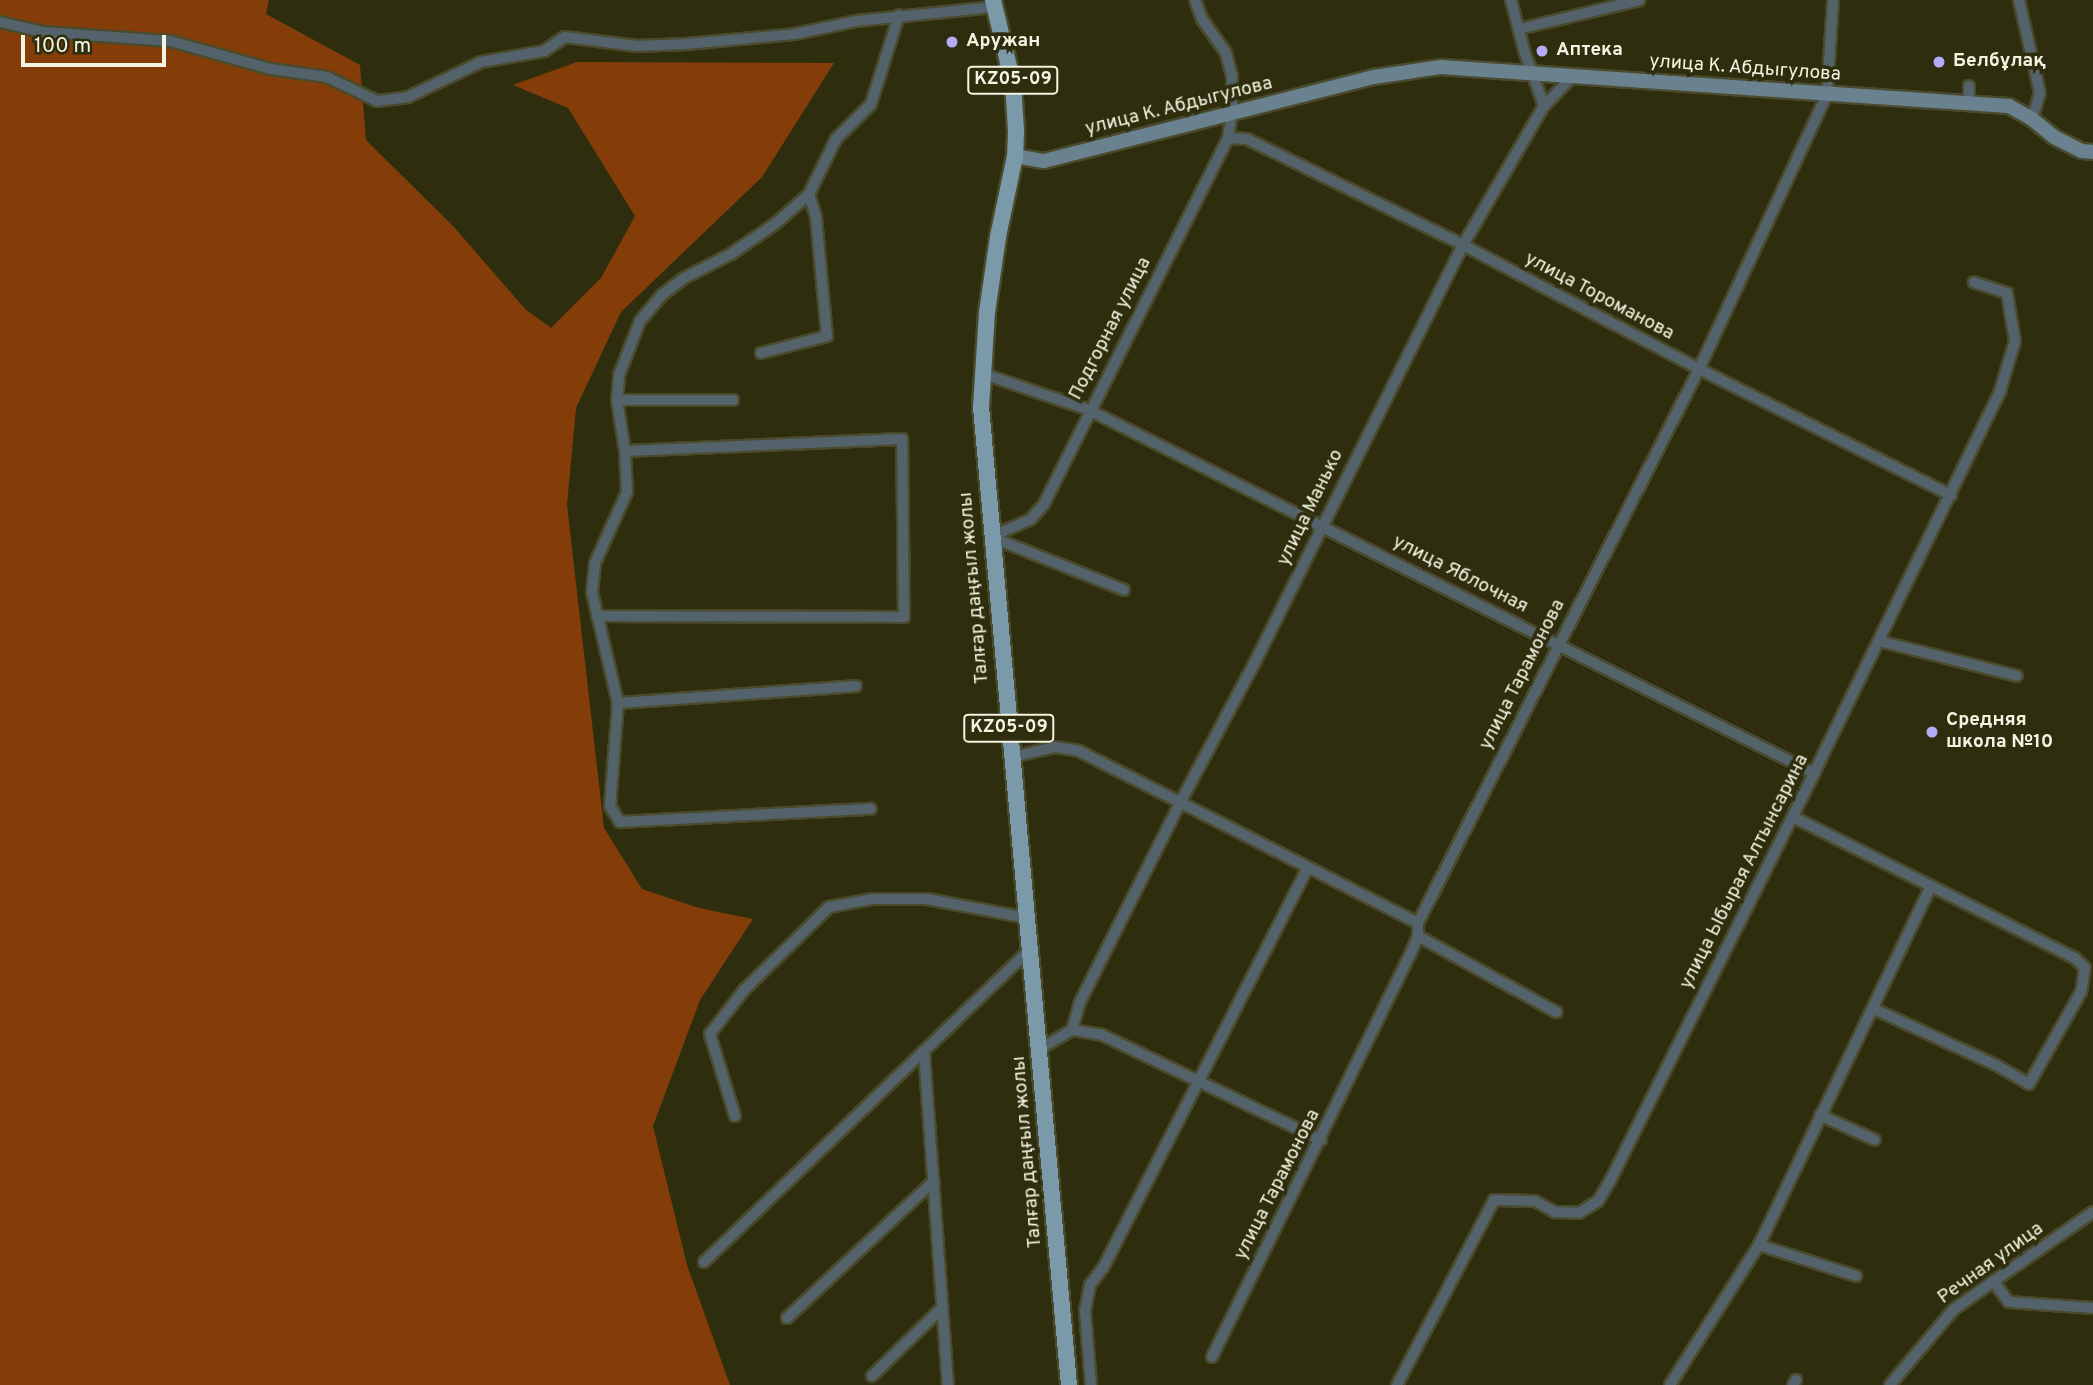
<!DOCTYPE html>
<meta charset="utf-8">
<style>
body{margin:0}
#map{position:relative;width:2093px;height:1385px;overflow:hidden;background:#2e2e0e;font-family:Overpass,sans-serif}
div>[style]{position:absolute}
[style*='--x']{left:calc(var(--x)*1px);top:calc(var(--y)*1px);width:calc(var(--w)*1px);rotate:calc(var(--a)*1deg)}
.green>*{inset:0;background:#843d08}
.roads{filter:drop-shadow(2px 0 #4a4a2c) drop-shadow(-2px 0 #4a4a2c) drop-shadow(0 2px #4a4a2c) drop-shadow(0 -2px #4a4a2c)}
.street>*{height:10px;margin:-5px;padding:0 5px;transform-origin:5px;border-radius:5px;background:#54636b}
.secondary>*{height:14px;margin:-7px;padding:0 7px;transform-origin:7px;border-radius:7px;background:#6a828f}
.primary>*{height:16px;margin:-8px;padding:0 8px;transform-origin:8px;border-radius:8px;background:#7a9aaa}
.dots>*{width:19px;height:19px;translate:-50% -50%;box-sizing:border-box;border:4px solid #2e2e0e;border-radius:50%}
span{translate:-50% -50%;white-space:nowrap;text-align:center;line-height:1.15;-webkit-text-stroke:7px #2e2e0e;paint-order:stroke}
.shield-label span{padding:2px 5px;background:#2e2e0e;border:2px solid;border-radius:5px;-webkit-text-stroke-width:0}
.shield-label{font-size:18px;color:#f3f4e1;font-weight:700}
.poi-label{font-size:19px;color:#f3f4e1;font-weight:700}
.left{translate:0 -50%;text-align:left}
.street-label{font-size:19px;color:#f3f4e1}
.scale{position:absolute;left:21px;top:35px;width:145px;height:32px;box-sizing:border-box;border:4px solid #f3f4e1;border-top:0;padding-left:9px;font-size:21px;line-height:24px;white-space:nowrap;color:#f3f4e1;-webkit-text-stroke:5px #2e2e0e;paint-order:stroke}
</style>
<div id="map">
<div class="green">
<div style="clip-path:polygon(0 0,269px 0,266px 14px,360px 65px,366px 140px,454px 227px,525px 309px,551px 328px,601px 278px,635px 216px,568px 108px,513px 85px,577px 62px,834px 63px,762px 177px,621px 312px,576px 408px,567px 505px,604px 828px,642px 889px,699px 908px,753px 919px,700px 1000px,653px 1126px,687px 1265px,730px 1385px,0 1385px)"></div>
</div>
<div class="roads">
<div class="street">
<div style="--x:2019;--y:0;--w:95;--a:77.3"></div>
<div style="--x:2040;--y:93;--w:27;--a:107"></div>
<div style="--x:0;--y:22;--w:44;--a:13.1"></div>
<div style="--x:43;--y:32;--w:127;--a:4.1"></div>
<div style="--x:170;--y:41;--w:105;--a:15.5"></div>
<div style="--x:271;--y:69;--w:57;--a:8.1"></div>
<div style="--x:327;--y:77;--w:55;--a:25.6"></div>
<div style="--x:377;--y:101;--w:31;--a:-7"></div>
<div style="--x:408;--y:97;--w:81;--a:-25.6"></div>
<div style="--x:481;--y:62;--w:64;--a:-9.9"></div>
<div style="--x:544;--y:51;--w:25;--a:-34"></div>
<div style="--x:565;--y:37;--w:73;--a:7.1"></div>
<div style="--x:637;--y:46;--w:49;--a:-2.3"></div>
<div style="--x:686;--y:44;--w:109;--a:-5.2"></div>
<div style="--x:795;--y:34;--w:62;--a:-12"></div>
<div style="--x:856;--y:21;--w:139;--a:-5.8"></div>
<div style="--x:1519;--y:29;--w:124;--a:-13.5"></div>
<div style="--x:1969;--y:86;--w:17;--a:90"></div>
<div style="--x:1544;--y:106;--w:42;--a:-46"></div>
<div style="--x:1228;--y:138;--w:19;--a:3"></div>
<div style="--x:1247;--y:139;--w:241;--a:26.1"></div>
<div style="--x:1463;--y:245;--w:267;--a:27.7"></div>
<div style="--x:1699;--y:369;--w:282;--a:26.6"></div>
<div style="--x:761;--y:353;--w:68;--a:-14.4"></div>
<div style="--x:827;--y:336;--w:120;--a:-95.3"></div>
<div style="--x:816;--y:217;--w:24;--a:-107"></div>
<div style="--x:981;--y:373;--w:114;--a:18.9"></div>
<div style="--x:1089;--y:410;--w:811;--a:26.6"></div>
<div style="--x:617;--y:400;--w:116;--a:0"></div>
<div style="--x:991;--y:537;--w:44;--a:-24.2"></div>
<div style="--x:1031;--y:519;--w:20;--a:-49"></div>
<div style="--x:1044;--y:504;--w:410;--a:-63.3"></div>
<div style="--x:1228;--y:138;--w:25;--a:-81"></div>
<div style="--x:1232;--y:113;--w:37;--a:-90"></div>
<div style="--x:1232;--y:76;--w:24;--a:-105"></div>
<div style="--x:1226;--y:53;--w:42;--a:-125.2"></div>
<div style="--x:1202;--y:19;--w:20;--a:-110"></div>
<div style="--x:991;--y:537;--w:143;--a:21.7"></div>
<div style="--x:597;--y:616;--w:307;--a:0.2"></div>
<div style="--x:904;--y:617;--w:178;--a:-90.6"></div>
<div style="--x:902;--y:439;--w:277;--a:177.5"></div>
<div style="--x:1879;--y:641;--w:142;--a:14.2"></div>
<div style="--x:856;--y:686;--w:239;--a:175.9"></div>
<div style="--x:618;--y:703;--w:114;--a:-103.2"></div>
<div style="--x:592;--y:592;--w:29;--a:-84"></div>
<div style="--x:595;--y:563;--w:78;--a:-65.7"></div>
<div style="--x:627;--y:492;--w:41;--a:-92.8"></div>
<div style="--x:625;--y:451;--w:52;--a:-98.9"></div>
<div style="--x:617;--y:400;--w:25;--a:-85"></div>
<div style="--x:619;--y:375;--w:58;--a:-68.7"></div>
<div style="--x:640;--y:321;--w:35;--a:-50"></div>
<div style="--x:663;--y:294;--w:26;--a:-37"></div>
<div style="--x:684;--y:278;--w:53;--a:-27.1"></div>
<div style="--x:731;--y:254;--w:53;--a:-34.3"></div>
<div style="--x:775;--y:224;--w:45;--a:-41.4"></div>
<div style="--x:809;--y:194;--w:61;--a:-63.9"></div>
<div style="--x:836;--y:139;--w:49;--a:-45"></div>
<div style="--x:871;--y:104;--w:93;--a:-72.5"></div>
<div style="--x:618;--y:703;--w:103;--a:94.4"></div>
<div style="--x:610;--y:806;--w:19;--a:58"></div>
<div style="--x:620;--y:822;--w:251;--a:-3"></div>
<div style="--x:1012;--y:757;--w:44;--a:-13.1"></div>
<div style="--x:1055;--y:747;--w:24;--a:9"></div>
<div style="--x:1079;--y:751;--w:380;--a:26.9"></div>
<div style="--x:1793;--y:817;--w:315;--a:26.6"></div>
<div style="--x:2075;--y:958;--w:14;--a:45"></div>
<div style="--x:2085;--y:968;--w:24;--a:99"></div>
<div style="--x:2081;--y:992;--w:106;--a:119.5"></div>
<div style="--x:2029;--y:1084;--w:38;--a:-150"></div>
<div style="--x:1996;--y:1065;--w:136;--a:-155.3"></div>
<div style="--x:1418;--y:936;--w:158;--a:28.8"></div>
<div style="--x:1072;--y:1030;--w:29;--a:-74"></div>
<div style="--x:1080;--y:1002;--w:223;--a:-63.3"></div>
<div style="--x:1180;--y:803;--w:160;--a:-62"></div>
<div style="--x:1255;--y:662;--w:466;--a:-63.5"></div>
<div style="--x:1463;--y:245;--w:161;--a:-59.8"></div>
<div style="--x:1544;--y:106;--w:59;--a:-109.7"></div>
<div style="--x:1524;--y:50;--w:52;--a:-104.6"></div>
<div style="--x:1041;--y:1048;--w:36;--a:-30"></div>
<div style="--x:1072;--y:1030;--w:30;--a:9"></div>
<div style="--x:1102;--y:1035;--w:243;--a:25.6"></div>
<div style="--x:924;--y:1051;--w:335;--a:85.9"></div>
<div style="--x:1820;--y:1115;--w:60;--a:24.4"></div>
<div style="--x:735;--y:1116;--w:86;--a:-107"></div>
<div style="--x:710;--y:1034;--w:56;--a:-52.3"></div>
<div style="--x:744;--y:990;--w:119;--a:-44.3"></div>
<div style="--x:829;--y:907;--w:45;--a:-10.3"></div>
<div style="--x:873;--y:899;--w:54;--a:0"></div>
<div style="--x:927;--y:899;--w:103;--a:10.7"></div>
<div style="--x:1759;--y:1245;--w:102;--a:17.7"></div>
<div style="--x:704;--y:1262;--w:452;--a:-43.8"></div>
<div style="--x:1993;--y:1281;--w:26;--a:53"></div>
<div style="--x:2009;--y:1302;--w:84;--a:4.1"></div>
<div style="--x:787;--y:1318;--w:201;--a:-43"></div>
<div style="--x:1212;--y:1357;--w:448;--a:-63.8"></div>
<div style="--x:1410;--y:955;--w:21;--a:-67"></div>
<div style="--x:1418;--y:936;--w:13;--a:-90"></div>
<div style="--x:1418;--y:923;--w:621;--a:-63.1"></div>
<div style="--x:1699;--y:369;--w:303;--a:-65"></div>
<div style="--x:1827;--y:94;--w:94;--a:-86.3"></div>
<div style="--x:872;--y:1376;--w:98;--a:-44.2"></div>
<div style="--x:1091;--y:1385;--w:74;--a:-94.6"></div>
<div style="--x:1085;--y:1311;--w:26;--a:-79"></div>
<div style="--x:1090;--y:1285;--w:21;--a:-53"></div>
<div style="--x:1103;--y:1268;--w:449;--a:-62.9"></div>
<div style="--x:1397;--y:1385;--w:209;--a:-62.3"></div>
<div style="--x:1494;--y:1200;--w:41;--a:1.4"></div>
<div style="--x:1535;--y:1201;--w:23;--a:29"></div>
<div style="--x:1555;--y:1212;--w:24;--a:2"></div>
<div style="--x:1579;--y:1213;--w:22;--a:-32"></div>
<div style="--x:1598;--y:1201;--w:23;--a:-59"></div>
<div style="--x:1610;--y:1181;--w:456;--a:-63.4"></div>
<div style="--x:1814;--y:773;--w:425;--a:-64"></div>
<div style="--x:2000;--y:391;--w:52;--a:-73.3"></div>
<div style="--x:2015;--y:341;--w:49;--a:-99.5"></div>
<div style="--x:2007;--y:293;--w:35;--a:-162"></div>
<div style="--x:1670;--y:1385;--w:166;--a:-57.6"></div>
<div style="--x:1759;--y:1245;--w:398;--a:-64.4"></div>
<div style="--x:1793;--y:1385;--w:6;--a:-59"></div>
<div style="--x:1890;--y:1385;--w:99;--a:-49.9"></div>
<div style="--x:1954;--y:1309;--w:169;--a:-34.9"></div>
</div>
<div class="secondary">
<div style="--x:1015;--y:156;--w:29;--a:10"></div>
<div style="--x:1044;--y:161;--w:341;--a:-14.3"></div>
<div style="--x:1374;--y:77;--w:68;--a:-8.5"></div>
<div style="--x:1441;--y:67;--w:569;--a:3.93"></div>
<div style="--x:2009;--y:106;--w:26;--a:29"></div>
<div style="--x:2032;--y:119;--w:28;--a:39"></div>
<div style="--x:2054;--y:137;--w:31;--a:27"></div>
<div style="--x:2082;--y:151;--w:11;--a:5"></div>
</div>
<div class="primary">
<div style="--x:993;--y:0;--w:85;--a:76.5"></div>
<div style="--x:1013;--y:83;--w:48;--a:86.4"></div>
<div style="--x:1016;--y:131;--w:25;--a:92"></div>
<div style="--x:1015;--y:156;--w:83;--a:101.9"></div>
<div style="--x:998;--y:237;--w:76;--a:98.3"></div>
<div style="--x:987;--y:312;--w:95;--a:93.6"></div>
<div style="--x:981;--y:407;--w:982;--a:84.86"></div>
</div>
</div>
<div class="dots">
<div style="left:952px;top:42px;background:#b6abf8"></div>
<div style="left:1542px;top:51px;background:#b6abf8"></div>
<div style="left:1939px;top:62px;background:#b6abf8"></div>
<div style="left:1932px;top:732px;background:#b6abf8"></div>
</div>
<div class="shield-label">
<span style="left:1013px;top:80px">KZ05-09</span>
<span style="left:1009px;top:728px">KZ05-09</span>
</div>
<div class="poi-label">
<span class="left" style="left:966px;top:42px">Аружан</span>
<span class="left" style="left:1556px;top:51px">Аптека</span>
<span class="left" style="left:1953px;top:62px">Белбұлақ</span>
<span class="left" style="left:1946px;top:732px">Средняя<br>школа №10</span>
</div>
<div class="street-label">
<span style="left:1745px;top:69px;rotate:4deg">улица К. Абдыгулова</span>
<span style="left:1179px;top:107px;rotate:-14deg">улица К. Абдыгулова</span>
<span style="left:1599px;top:297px;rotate:28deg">улица Тороманова</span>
<span style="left:1111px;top:329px;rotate:-63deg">Подгорная улица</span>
<span style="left:1311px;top:508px;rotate:-64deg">улица Манько</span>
<span style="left:1460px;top:575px;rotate:27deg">улица Яблочная</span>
<span style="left:975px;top:588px;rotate:-95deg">Талғар даңғыл жолы</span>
<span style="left:1523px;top:675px;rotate:-63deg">улица Тарамонова</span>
<span style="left:1745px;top:872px;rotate:-63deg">улица Ыбырая Алтынсарина</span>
<span style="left:1028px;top:1152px;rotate:-95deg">Талғар даңғыл жолы</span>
<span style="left:1278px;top:1185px;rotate:-63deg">улица Тарамонова</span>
<span style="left:1991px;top:1264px;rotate:-36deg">Речная улица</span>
</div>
<div class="scale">100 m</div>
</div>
